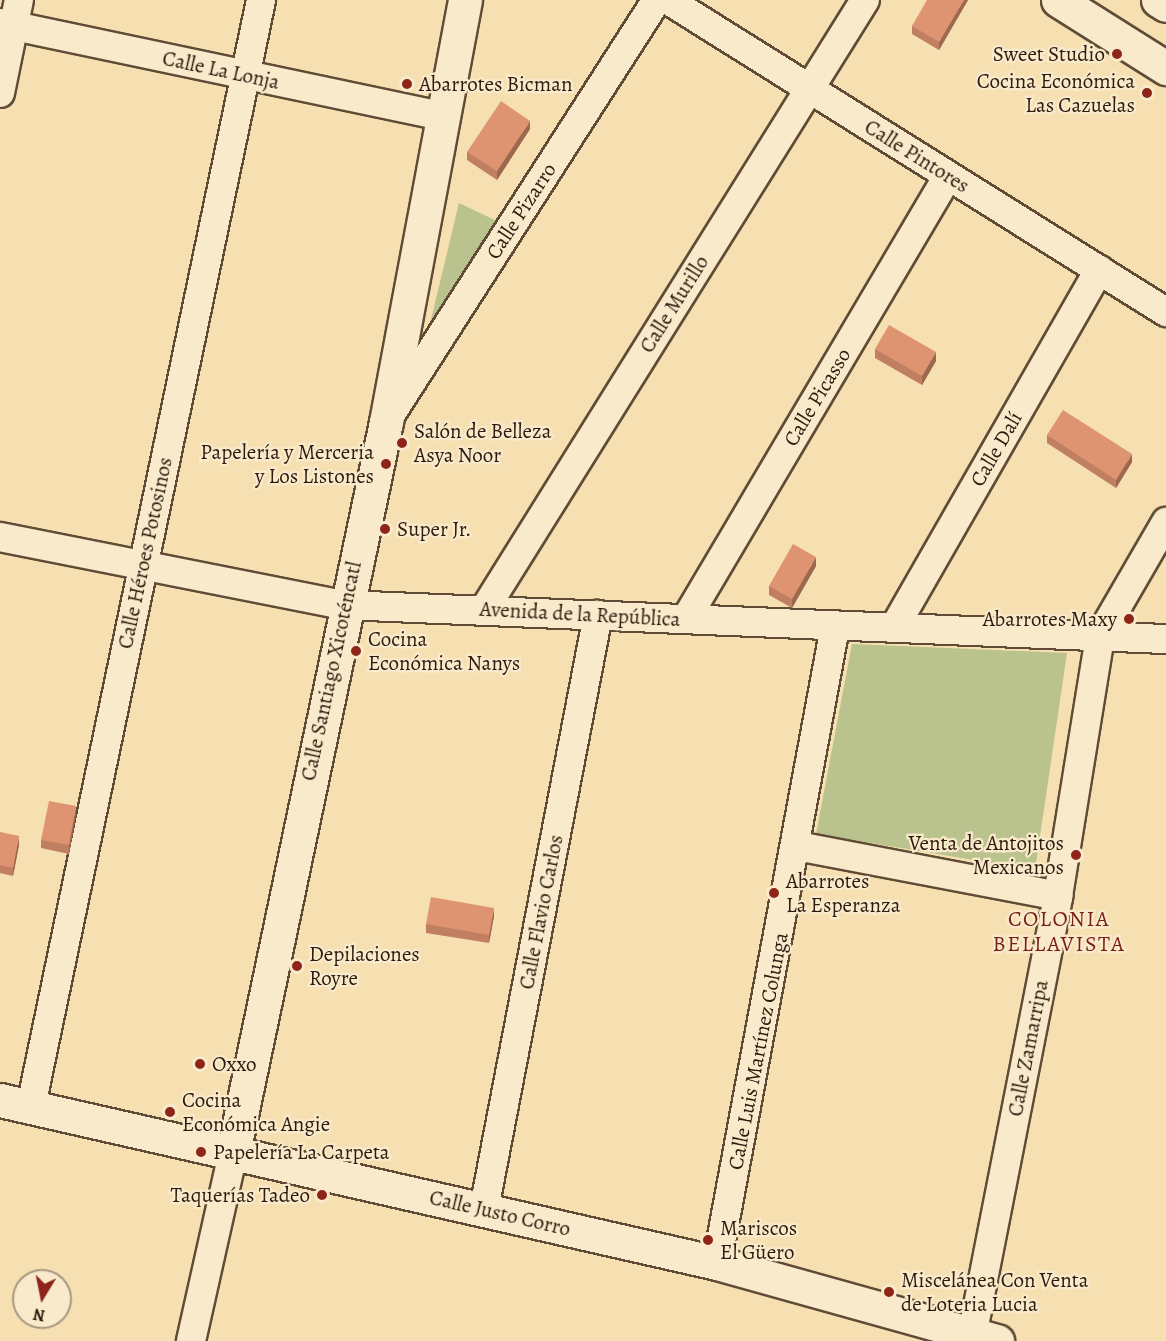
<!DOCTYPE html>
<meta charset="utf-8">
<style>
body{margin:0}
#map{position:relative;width:1166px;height:1341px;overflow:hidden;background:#f6dfb0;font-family:Alegreya,serif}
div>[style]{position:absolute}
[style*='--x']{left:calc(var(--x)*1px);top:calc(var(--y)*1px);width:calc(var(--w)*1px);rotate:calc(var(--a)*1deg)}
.green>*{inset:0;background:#bac28d}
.roads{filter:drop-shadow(2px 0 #604c36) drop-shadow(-2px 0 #604c36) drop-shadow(0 2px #604c36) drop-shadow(0 -2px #604c36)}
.street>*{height:28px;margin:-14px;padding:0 14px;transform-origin:14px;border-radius:14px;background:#f9eacc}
.secondary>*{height:33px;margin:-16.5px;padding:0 16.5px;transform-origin:16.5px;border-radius:16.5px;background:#f9eacc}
.wall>*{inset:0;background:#c07f61}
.shaded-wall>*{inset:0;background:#9c684f}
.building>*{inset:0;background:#df9471}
.dots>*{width:16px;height:16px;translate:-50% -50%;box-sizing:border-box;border:3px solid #f9eacc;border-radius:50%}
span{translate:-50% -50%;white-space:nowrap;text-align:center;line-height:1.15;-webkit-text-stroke:4.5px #f9eacc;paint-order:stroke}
.poi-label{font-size:21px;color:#2e1b0d}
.right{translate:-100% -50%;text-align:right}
.left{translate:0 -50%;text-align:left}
.street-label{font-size:21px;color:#2e1b0d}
.neighbourhood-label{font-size:22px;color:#7a1f14;letter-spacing:1.5px}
.north{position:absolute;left:12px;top:1269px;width:60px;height:60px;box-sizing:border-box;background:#f9eacc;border:2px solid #a89780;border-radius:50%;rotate:190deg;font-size:16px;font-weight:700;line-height:24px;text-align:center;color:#2e1b0d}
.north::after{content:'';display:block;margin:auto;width:21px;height:27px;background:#8f2418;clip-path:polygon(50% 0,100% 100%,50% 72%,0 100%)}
</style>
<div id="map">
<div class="green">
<div style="clip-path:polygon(459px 203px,501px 223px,428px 332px)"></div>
<div style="clip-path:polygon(852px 644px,1067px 653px,1035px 870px,816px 834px)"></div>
</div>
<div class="roads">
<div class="street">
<div style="--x:668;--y:0;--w:588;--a:32.07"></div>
<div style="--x:0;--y:23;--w:453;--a:11.9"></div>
<div style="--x:0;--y:93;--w:95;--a:-78.5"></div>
<div style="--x:389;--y:417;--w:496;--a:-57.3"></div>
<div style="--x:0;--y:537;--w:350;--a:11.2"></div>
<div style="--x:343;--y:605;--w:824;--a:2.37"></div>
<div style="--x:484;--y:610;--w:719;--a:-58.01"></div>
<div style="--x:686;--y:619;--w:515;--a:-59.4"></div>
<div style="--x:894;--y:628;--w:413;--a:-60.2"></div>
<div style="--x:797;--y:846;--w:266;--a:10.8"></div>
<div style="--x:31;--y:1106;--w:1130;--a:-78.25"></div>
<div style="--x:484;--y:1209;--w:605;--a:-79.14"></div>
<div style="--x:717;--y:1263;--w:647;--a:-79.49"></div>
<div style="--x:191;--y:1341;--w:193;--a:-77.4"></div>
<div style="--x:971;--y:1341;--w:453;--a:-78.9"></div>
<div style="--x:1058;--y:896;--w:263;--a:-80.8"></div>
<div style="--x:1100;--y:636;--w:132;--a:-59.9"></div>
</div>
<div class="secondary">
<div style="--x:1058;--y:0;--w:128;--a:32.2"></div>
<div style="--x:1158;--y:0;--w:9;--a:32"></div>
<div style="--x:0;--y:1100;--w:735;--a:12.81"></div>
<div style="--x:717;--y:1263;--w:291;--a:15.6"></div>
<div style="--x:233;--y:1153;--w:747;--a:-78.18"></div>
<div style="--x:386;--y:422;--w:429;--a:-79.4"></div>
</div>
</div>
<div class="wall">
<div style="clip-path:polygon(968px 0,939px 50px,912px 34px,912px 26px)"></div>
<div style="clip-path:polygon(530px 129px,497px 180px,467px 160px,467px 152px)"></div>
<div style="clip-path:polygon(875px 349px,936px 361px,922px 385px,875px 358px)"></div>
<div style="clip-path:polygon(1047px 435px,1132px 462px,1116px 488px,1047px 443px)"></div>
<div style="clip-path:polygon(816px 566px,792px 608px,769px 595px,769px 586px)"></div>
<div style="clip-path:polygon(76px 814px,69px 854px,41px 848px,41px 840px)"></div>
<div style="clip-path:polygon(0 832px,19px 845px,13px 876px,0 873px)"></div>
<div style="clip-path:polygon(494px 916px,489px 943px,426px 933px,426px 924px)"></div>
</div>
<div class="shaded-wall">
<div style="clip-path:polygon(964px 0,968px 0,939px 50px,939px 42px)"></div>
<div style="clip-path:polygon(530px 121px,530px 129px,497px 180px,497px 171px)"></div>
<div style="clip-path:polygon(936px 352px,936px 361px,922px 385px,922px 376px)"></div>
<div style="clip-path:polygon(1132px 454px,1132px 462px,1116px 488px,1116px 480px)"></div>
<div style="clip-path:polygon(816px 557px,816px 566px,792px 608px,792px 599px)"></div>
<div style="clip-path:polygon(76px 806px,76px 814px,69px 854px,69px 845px)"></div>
<div style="clip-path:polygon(19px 836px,19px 845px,13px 876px,13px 868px)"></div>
<div style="clip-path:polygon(494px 908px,494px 916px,489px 943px,489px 935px)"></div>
</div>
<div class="building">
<div style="clip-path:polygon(927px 0,964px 0,939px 42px,912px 26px)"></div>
<div style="clip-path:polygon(501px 101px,530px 121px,497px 171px,467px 152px)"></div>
<div style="clip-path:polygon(889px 325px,936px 352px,922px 376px,875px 349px)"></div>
<div style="clip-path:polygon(1063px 410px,1132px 454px,1116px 480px,1047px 435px)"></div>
<div style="clip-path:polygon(793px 544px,816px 557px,792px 599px,769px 586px)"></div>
<div style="clip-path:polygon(49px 801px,76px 806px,69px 845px,41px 840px)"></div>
<div style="clip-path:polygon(0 832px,19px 836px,13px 868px,0 865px)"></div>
<div style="clip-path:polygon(431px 897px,494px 908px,489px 935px,426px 924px)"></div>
</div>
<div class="dots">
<div style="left:1117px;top:54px;background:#8f2418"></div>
<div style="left:407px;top:84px;background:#8f2418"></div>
<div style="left:1147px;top:93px;background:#8f2418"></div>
<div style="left:402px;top:443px;background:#8f2418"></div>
<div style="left:386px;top:464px;background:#8f2418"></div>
<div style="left:385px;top:529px;background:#8f2418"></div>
<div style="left:1129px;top:619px;background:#8f2418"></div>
<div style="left:356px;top:651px;background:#8f2418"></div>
<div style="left:1076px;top:855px;background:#8f2418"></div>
<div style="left:774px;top:893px;background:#8f2418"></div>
<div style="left:297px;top:966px;background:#8f2418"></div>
<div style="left:200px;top:1064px;background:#8f2418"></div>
<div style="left:170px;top:1112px;background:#8f2418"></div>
<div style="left:201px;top:1152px;background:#8f2418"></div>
<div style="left:322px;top:1195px;background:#8f2418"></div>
<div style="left:708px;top:1240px;background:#8f2418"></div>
<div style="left:889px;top:1292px;background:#8f2418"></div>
</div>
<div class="poi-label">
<span class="right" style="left:1105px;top:54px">Sweet Studio</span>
<span class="right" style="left:1135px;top:93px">Cocina Económica<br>Las Cazuelas</span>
<span class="left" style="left:419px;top:84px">Abarrotes Bicman</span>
<span class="left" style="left:414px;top:443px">Salón de Belleza<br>Asya Noor</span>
<span class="right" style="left:374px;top:464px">Papelería y Merceria<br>y Los Listones</span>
<span class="left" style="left:397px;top:529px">Super Jr.</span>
<span class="right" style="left:1117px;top:619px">Abarrotes Maxy</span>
<span class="left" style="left:368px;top:651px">Cocina<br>Económica Nanys</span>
<span class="right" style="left:1064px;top:855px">Venta de Antojitos<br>Mexicanos</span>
<span class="left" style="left:786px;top:893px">Abarrotes<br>La Esperanza</span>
<span class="left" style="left:309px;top:966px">Depilaciones<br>Royre</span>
<span class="left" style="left:212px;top:1064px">Oxxo</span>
<span class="left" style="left:182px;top:1112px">Cocina<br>Económica Angie</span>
<span class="left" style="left:213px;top:1152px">Papelería La Carpeta</span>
<span class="right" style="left:310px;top:1195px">Taquerías Tadeo</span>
<span class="left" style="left:720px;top:1240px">Mariscos<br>El Güero</span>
<span class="left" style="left:901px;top:1292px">Miscelánea Con Venta<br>de Loteria Lucia</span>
</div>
<div class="street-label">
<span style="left:221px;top:70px;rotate:12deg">Calle La Lonja</span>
<span style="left:917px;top:156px;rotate:32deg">Calle Pintores</span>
<span style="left:521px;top:211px;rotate:-57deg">Calle Pizarro</span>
<span style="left:674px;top:304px;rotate:-58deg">Calle Murillo</span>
<span style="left:817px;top:397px;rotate:-59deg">Calle Picasso</span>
<span style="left:996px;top:449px;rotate:-60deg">Calle Dalí</span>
<span style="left:145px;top:553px;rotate:-78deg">Calle Héroes Potosinos</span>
<span style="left:580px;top:614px;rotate:3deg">Avenida de la República</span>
<span style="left:331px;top:671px;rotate:-78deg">Calle Santiago Xicoténcatl</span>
<span style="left:541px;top:912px;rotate:-79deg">Calle Flavio Carlos</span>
<span style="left:1028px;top:1048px;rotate:-79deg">Calle Zamarripa</span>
<span style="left:758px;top:1051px;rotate:-79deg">Calle Luis Martínez Colunga</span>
<span style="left:500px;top:1213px;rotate:13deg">Calle Justo Corro</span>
</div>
<div class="neighbourhood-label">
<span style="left:1059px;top:932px">COLONIA<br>BELLAVISTA</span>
</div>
<div class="north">N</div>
</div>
